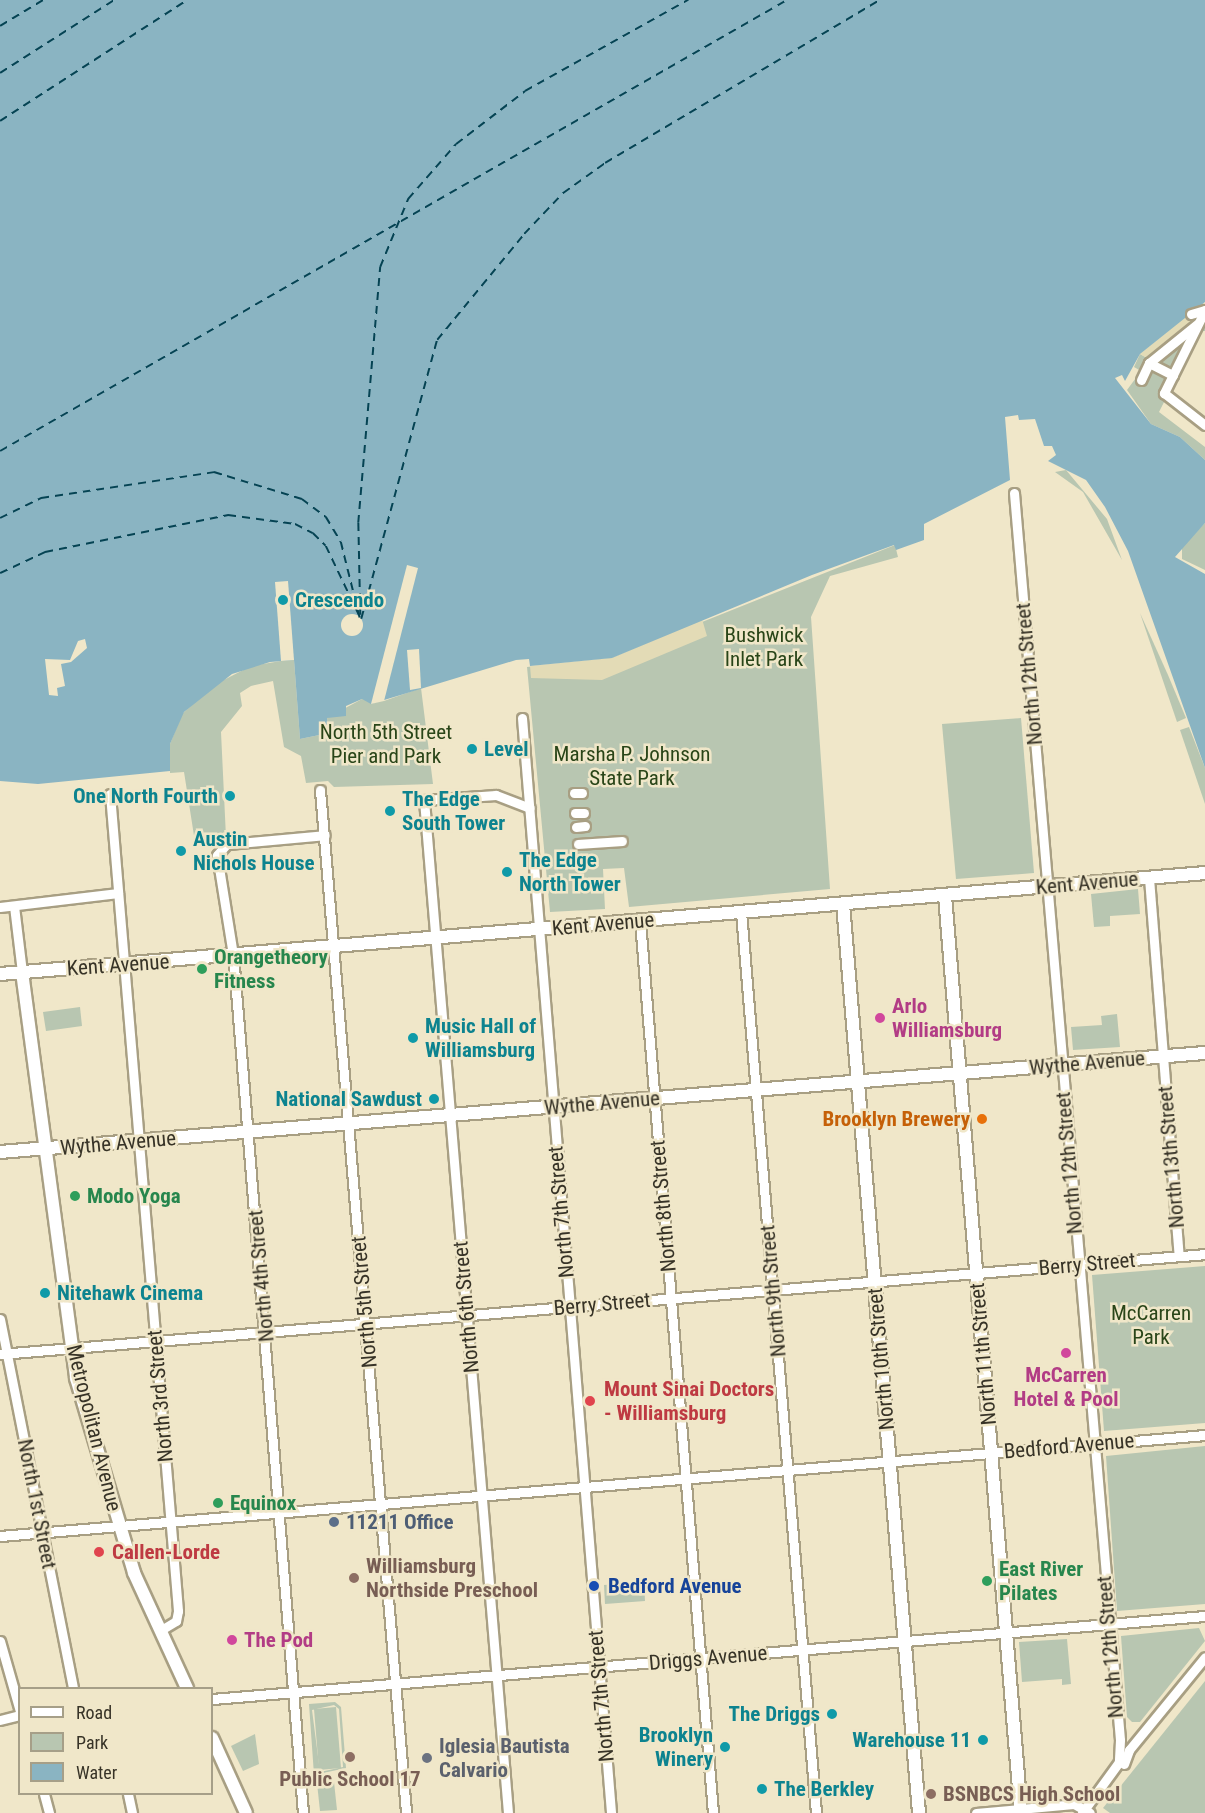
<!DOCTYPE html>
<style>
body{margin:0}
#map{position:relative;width:1205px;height:1813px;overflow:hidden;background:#f0e7c9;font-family:"Roboto Condensed",sans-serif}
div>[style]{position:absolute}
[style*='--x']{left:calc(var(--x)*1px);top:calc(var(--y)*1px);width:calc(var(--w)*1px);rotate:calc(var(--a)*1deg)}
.green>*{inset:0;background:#b8c6b1}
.sand>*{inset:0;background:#e3dbb6}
.water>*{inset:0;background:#8ab4c2}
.pier>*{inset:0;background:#f0e7c9}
.round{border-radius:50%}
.ferry>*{height:1.5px;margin-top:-0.75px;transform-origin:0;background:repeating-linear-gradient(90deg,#054353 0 8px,transparent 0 14px)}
.roads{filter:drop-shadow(2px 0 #a89f83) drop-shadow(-2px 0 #a89f83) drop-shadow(0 2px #a89f83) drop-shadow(0 -2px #a89f83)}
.street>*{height:9px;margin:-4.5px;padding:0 4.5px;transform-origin:4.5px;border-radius:4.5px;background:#fff}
.secondary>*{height:12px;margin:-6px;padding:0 6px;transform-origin:6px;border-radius:6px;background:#fff}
.dots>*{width:16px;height:16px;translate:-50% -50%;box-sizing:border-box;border:3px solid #f0e7c9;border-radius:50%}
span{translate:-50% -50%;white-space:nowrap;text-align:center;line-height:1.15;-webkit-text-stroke:5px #f0e7c9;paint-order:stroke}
.culture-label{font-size:21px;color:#0d838f;font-weight:700}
.left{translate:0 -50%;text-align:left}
.right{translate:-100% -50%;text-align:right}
.park-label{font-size:21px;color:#294518}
.street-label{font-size:21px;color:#373327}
.leisure-label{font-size:21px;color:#27864d;font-weight:700}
.hotel-label{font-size:21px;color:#b23c85;font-weight:700}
.food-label{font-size:21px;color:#c56008;font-weight:700}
.health-label{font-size:21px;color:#be3a42;font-weight:700}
.service-label{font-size:21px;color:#4e5e75;font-weight:700}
.education-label{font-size:21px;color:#785e54;font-weight:700}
.transit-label{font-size:21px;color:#164399;font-weight:700}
.worship-label{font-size:21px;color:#5b616d;font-weight:700}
.legend{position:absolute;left:18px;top:1687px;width:195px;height:108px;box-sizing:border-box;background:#f0e7c9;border:2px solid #a69f88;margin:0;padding:8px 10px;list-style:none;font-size:18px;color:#373327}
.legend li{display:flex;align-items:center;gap:12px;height:30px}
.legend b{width:30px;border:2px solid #a69f88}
</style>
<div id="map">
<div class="green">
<div style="clip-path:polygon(1205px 304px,1205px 331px,1200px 331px,1159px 412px,1205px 447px,1205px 460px,1180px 437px,1151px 424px,1127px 390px,1141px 371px,1134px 367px,1140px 354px,1147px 358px,1198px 319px)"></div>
<div style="clip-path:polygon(1066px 470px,1107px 519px,1122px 560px,1083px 492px,1055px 472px)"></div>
<div style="clip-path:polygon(1205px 523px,1205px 570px,1182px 559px,1182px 547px)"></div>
<div style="clip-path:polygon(895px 545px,898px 557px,830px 576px,811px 617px,830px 889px,629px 907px,624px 868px,603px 869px,605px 909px,550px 912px,527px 667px,612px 658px)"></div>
<div style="clip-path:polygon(288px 581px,300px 739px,329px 733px,327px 718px,362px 699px,384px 701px,421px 688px,433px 784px,334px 787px,328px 781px,306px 783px,301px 756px,284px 747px,273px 681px,251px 686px,240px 693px,242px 706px,221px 732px,226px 837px,195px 842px,184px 772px,170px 773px,170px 744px,182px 714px,214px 685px,251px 666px,281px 661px)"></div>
<div style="clip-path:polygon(1140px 613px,1168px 675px,1186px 718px,1177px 722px)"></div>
<div style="clip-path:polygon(1021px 718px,1034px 873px,956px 879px,942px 724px)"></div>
<div style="clip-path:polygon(1189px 727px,1205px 768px,1205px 804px,1180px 730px)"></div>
<div style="clip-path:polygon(1138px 889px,1140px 914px,1110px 916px,1110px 926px,1094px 927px,1091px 894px)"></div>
<div style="clip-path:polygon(80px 1007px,82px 1026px,46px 1031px,43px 1012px)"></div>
<div style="clip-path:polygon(1117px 1014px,1120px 1047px,1073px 1050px,1071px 1027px,1102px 1025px,1101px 1016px)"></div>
<div style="clip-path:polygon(1205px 1266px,1205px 1423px,1104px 1431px,1092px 1275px)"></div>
<div style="clip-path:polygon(1205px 1446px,1205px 1604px,1117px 1611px,1106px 1456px)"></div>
<div style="clip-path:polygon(644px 1582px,645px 1601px,605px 1604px,604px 1585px)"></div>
<div style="clip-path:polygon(1199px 1628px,1205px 1641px,1140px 1722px,1132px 1722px,1127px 1717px,1121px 1636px)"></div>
<div style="clip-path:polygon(1067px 1639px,1071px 1684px,1062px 1685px,1062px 1679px,1022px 1682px,1019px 1642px)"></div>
<div style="clip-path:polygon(1205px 1681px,1205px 1813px,1110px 1813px,1103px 1808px)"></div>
<div style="clip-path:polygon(evenodd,335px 1702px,341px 1707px,346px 1768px,314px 1775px,309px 1704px,335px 1702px,334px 1705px,339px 1709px,343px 1767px,320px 1772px,312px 1710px,334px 1705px)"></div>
<div style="clip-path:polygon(336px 1707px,341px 1768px,319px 1770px,314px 1709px)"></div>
<div style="clip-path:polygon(255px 1734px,259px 1764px,243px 1771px,231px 1746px)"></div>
<div style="clip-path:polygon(334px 1782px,337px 1810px,320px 1811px,317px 1783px)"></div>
</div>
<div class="sand">
<div style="clip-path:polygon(1190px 313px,1200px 315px,1198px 319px,1147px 358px,1140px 354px)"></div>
<div style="clip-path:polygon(702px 619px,707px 636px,602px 680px,531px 678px,530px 666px,612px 658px)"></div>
</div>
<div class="water">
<div style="clip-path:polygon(0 0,1205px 0,1205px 302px,1140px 354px,1125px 381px,1122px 375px,1115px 378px,1151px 424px,1180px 437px,1205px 460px,1205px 523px,1175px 557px,1205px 574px,1205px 768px,1128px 551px,1105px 507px,1086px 480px,1048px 461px,1056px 455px,1052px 446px,1044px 446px,1035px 419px,1019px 420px,1018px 415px,1005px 417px,1010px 480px,924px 524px,924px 540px,896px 550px,894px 545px,812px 575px,612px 658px,530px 666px,529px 659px,516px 660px,371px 704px,362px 699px,346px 706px,346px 716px,327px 718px,329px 733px,300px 739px,294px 660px,270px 662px,232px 674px,184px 712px,170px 744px,170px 771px,38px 784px,0 781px)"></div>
</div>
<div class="pier">
<div style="clip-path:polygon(407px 565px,418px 568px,384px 701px,371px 704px)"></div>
<div style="clip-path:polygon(288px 581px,294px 660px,281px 661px,275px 582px)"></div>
<div class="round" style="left:341px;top:614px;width:22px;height:22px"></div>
<div style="clip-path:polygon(85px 639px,87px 648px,71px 662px,61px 664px,65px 686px,57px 688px,58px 696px,49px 695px,45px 659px,70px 660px,78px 641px)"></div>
<div style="clip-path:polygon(419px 649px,421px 688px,410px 690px,407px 650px)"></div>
</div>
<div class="ferry">
<div style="--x:0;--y:26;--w:50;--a:-31.2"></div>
<div style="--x:0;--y:73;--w:135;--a:-32.6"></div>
<div style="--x:0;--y:121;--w:223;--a:-32.9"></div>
<div style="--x:0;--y:451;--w:907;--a:-29.82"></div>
<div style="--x:0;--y:518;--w:46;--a:-26"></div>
<div style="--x:41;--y:498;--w:175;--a:-8.5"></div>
<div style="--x:214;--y:472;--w:92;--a:17.1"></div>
<div style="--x:302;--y:499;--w:30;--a:37"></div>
<div style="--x:326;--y:517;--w:29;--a:59"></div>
<div style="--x:341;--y:542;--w:78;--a:76"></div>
<div style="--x:0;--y:573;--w:50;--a:-25"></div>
<div style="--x:45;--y:552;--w:187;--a:-11.4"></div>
<div style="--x:228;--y:515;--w:68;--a:7.7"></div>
<div style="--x:295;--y:524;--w:20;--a:27"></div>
<div style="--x:313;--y:533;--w:18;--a:45"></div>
<div style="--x:326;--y:546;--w:76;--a:64.4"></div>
<div style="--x:360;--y:615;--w:92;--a:-91.2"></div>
<div style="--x:358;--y:523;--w:257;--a:-85.1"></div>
<div style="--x:380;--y:267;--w:74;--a:-67.6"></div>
<div style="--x:408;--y:199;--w:73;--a:-48.9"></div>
<div style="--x:456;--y:144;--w:87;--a:-37.5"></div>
<div style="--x:525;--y:91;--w:187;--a:-29.2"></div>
<div style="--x:361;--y:619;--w:289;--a:-74.8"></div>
<div style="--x:437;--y:340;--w:137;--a:-50.6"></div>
<div style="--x:524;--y:234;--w:57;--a:-46.4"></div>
<div style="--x:563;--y:193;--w:52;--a:-35.5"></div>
<div style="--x:605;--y:163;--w:320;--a:-30.7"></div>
</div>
<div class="roads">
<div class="street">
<div style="--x:1205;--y:310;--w:93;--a:116.3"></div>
<div style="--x:1164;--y:393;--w:52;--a:38"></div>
<div style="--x:1191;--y:314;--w:15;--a:-16"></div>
<div style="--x:1149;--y:363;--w:27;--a:27"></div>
<div style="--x:1141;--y:380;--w:19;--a:-65"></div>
<div style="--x:1149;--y:363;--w:62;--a:-39.1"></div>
<div style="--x:1014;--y:493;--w:1251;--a:85.14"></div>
<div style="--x:1120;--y:1740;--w:22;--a:93"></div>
<div style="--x:1119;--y:1762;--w:63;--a:126"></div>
<div style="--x:522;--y:718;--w:1099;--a:85.35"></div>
<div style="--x:320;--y:790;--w:1027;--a:85.19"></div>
<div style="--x:574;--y:793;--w:8;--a:0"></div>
<div style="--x:110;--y:794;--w:820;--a:85.24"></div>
<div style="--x:178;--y:1611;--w:10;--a:101"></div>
<div style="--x:176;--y:1621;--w:17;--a:149"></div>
<div style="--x:575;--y:813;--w:9;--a:0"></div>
<div style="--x:576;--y:827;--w:9;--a:-6"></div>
<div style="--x:578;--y:844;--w:44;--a:-3.9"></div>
<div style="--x:1149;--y:878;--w:379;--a:85.5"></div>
<div style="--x:14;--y:906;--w:66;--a:83.1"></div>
<div style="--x:0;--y:907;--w:119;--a:-6.8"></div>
<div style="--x:741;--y:912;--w:904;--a:85.24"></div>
<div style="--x:640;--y:921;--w:895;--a:85.32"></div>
<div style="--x:0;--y:1319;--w:376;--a:78.8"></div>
<div style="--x:0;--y:1354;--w:1209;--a:-4.74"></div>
<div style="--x:0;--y:1536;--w:1209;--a:-4.79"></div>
<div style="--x:0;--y:1641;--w:73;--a:74.1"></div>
<div style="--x:212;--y:1699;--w:996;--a:-4.78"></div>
<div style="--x:0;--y:1720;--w:21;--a:-14"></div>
<div style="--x:1124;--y:1764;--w:15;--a:-70"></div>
<div style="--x:1129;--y:1750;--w:120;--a:-50.7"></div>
<div style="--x:44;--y:1794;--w:20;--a:75"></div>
<div style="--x:128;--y:1794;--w:19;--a:78"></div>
<div style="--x:303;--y:1813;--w:861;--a:-94.66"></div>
<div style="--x:233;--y:955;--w:101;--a:-99.1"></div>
<div style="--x:217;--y:855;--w:15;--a:-48"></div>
<div style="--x:227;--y:844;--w:98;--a:-5.2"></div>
<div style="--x:508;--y:1813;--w:1016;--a:-94.74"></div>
<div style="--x:424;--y:800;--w:72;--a:-4"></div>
<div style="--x:496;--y:795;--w:36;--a:21"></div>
<div style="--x:976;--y:1813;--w:98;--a:-5.2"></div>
<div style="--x:1074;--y:1804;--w:18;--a:29"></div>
</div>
<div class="secondary">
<div style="--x:945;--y:896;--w:920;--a:85.26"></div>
<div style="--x:843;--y:904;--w:912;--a:85.22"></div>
<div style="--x:22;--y:972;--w:410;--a:82.4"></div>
<div style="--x:76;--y:1378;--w:203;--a:73.4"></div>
<div style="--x:134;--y:1573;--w:127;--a:65.3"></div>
<div style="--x:0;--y:974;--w:1209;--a:-4.79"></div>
<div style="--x:0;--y:1152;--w:1209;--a:-4.7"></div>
<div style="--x:212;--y:1738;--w:82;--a:65.6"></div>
</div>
</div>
<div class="dots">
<div style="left:283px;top:600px;background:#0f9aa8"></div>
<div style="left:472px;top:749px;background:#0f9aa8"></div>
<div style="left:230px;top:796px;background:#0f9aa8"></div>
<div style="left:390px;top:811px;background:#0f9aa8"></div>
<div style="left:181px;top:851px;background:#0f9aa8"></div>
<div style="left:507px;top:872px;background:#0f9aa8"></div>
<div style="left:202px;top:969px;background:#2e9e5b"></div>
<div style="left:880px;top:1018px;background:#d1479c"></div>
<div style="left:413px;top:1038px;background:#0f9aa8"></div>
<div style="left:434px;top:1099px;background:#0f9aa8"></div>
<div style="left:982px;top:1119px;background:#e8710a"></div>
<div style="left:75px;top:1196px;background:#2e9e5b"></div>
<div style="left:45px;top:1293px;background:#0f9aa8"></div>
<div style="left:1066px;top:1353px;background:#d1479c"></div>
<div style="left:590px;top:1401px;background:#e0444e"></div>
<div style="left:218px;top:1503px;background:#2e9e5b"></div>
<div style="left:334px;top:1522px;background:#5c6f8a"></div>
<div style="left:99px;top:1552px;background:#e0444e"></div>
<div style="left:354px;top:1578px;background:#8d6e63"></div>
<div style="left:987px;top:1581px;background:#2e9e5b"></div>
<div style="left:594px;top:1586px;background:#1a4fb4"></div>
<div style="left:232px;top:1640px;background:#d1479c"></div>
<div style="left:832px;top:1714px;background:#0f9aa8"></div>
<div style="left:983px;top:1740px;background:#0f9aa8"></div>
<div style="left:725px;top:1747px;background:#0f9aa8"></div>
<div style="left:350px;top:1757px;background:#8d6e63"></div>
<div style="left:427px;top:1758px;background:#6b7280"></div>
<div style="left:762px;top:1789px;background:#0f9aa8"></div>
<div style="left:931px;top:1794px;background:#8d6e63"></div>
</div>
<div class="culture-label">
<span class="left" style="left:295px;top:600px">Crescendo</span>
<span class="left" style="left:484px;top:749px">Level</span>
<span class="right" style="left:218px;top:796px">One North Fourth</span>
<span class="left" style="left:402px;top:811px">The Edge<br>South Tower</span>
<span class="left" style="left:193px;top:851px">Austin<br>Nichols House</span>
<span class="left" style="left:519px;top:872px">The Edge<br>North Tower</span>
<span class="left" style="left:425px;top:1038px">Music Hall of<br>Williamsburg</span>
<span class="right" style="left:422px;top:1099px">National Sawdust</span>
<span class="left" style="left:57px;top:1293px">Nitehawk Cinema</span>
<span class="right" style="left:820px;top:1714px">The Driggs</span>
<span class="right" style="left:713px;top:1747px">Brooklyn<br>Winery</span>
<span class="right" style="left:971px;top:1740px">Warehouse 11</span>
<span class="left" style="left:774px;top:1789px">The Berkley</span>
</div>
<div class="park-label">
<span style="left:764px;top:647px">Bushwick<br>Inlet Park</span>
<span style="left:386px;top:744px">North 5th Street<br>Pier and Park</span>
<span style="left:632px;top:766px">Marsha P. Johnson<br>State Park</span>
<span style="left:1151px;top:1325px">McCarren<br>Park</span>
</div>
<div class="street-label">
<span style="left:1029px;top:674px;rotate:-95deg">North 12th Street</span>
<span style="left:1087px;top:883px;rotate:-5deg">Kent Avenue</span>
<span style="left:603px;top:924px;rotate:-5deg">Kent Avenue</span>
<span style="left:118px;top:965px;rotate:-4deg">Kent Avenue</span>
<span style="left:1087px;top:1063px;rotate:-5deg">Wythe Avenue</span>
<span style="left:602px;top:1103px;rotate:-5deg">Wythe Avenue</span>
<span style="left:118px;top:1143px;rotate:-5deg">Wythe Avenue</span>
<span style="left:1171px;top:1157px;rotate:-95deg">North 13th Street</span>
<span style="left:1069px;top:1163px;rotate:-95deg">North 12th Street</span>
<span style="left:663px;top:1206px;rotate:-95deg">North 8th Street</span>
<span style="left:561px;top:1212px;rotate:-95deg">North 7th Street</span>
<span style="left:1087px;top:1264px;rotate:-5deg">Berry Street</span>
<span style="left:261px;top:1276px;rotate:-95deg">North 4th Street</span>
<span style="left:773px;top:1291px;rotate:-95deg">North 9th Street</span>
<span style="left:364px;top:1302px;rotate:-95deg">North 5th Street</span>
<span style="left:602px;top:1304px;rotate:-5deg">Berry Street</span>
<span style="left:466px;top:1307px;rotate:-95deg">North 6th Street</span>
<span style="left:983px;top:1354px;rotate:-95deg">North 11th Street</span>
<span style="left:881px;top:1359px;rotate:-95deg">North 10th Street</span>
<span style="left:160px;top:1396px;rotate:-95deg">North 3rd Street</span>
<span style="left:94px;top:1428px;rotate:76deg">Metropolitan Avenue</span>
<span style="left:1069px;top:1446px;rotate:-5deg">Bedford Avenue</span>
<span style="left:37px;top:1504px;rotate:79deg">North 1st Street</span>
<span style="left:1110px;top:1647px;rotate:-95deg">North 12th Street</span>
<span style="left:708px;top:1658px;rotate:-5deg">Driggs Avenue</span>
<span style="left:601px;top:1696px;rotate:-95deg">North 7th Street</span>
</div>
<div class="leisure-label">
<span class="left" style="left:214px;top:969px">Orangetheory<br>Fitness</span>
<span class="left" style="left:87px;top:1196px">Modo Yoga</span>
<span class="left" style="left:230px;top:1503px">Equinox</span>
<span class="left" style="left:999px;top:1581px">East River<br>Pilates</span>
</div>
<div class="hotel-label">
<span class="left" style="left:892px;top:1018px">Arlo<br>Williamsburg</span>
<span style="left:1066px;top:1387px">McCarren<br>Hotel &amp; Pool</span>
<span class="left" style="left:244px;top:1640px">The Pod</span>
</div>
<div class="food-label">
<span class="right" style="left:970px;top:1119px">Brooklyn Brewery</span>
</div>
<div class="health-label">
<span class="left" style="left:604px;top:1401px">Mount Sinai Doctors<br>- Williamsburg</span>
<span class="left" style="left:112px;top:1552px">Callen-Lorde</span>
</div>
<div class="service-label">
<span class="left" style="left:346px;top:1522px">11211 Office</span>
</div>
<div class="education-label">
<span class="left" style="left:366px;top:1578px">Williamsburg<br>Northside Preschool</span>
<span style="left:350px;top:1779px">Public School 17</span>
<span class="left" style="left:943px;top:1794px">BSNBCS High School</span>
</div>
<div class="transit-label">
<span class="left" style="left:608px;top:1586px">Bedford Avenue</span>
</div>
<div class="worship-label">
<span class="left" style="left:439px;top:1758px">Iglesia Bautista<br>Calvario</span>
</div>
<ul class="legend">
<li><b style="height:8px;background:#fff"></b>Road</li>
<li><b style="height:16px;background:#b8c6b1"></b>Park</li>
<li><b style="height:16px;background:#8ab4c2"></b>Water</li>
</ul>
</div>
